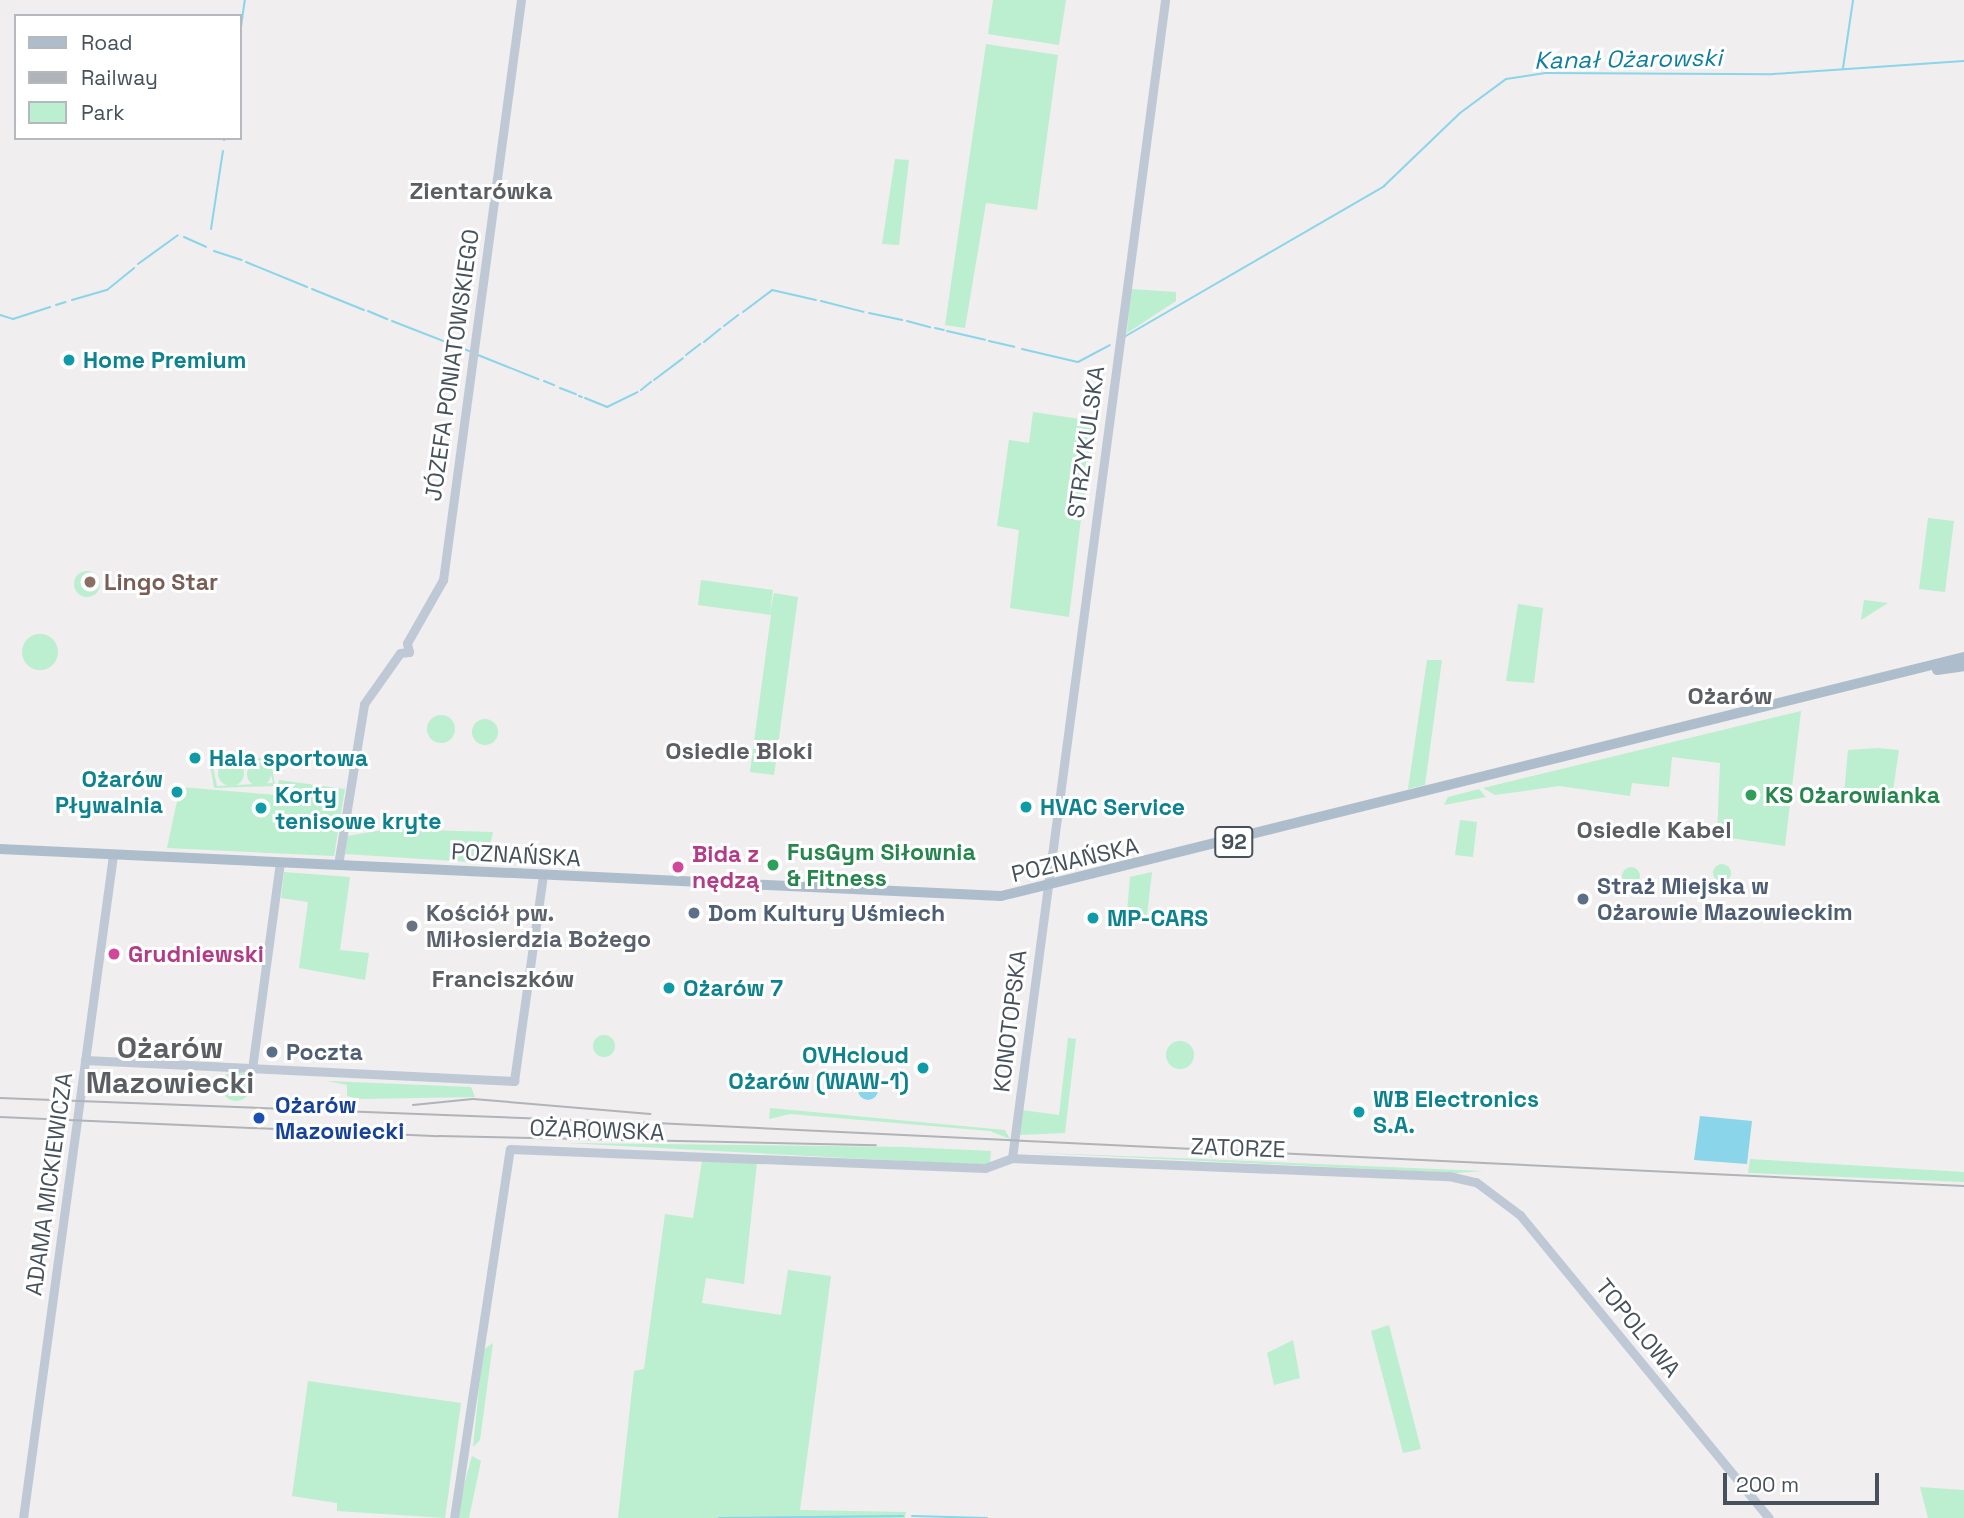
<!DOCTYPE html>
<meta charset="utf-8">
<style>
body{margin:0}
#map{position:relative;width:1964px;height:1518px;overflow:hidden;background:#f0eeee;font-family:"Space Grotesk",sans-serif}
div>[style]{position:absolute}
[style*='--x']{left:calc(var(--x)*1px);top:calc(var(--y)*1px);width:calc(var(--w)*1px);rotate:calc(var(--a)*1deg)}
.green>*{inset:0;background:#bceed0}
.round{border-radius:50%}
.water>*{inset:0;background:#8ad5ea}
.stream>*{height:2px;margin:-1px;padding:0 1px;transform-origin:1px;border-radius:1px;background:#8ad5ea}
.secondary>*{height:9px;margin:-4.5px;padding:0 4.5px;transform-origin:4.5px;border-radius:4.5px;background:#bfc9d5}
.primary>*{height:10px;margin:-5px;padding:0 5px;transform-origin:5px;border-radius:5px;background:#aebdcc}
.rail>*{height:2px;margin:-1px;padding:0 1px;transform-origin:1px;border-radius:1px;background:#b0b3b8}
.dots>*{width:19px;height:19px;translate:-50% -50%;box-sizing:border-box;border:4px solid #fff;border-radius:50%}
span{translate:-50% -50%;white-space:nowrap;text-align:center;line-height:1.15;-webkit-text-stroke:6px #fff;paint-order:stroke}
.shield-label span{padding:2px 5px;background:#fff;border:2px solid;border-radius:5px;-webkit-text-stroke-width:0}
.shield-label{font-size:21px;color:#46515b;font-weight:700}
.culture-label{font-size:23px;color:#0d838f;font-weight:700}
.left{translate:0 -50%;text-align:left}
.right{translate:-100% -50%;text-align:right}
.street-label{font-size:23px;color:#46515b}
.education-label{font-size:23px;color:#785e54;font-weight:700}
.leisure-label{font-size:23px;color:#27864d;font-weight:700}
.hotel-label{font-size:23px;color:#b23c85;font-weight:700}
.service-label{font-size:23px;color:#4e5e75;font-weight:700}
.worship-label{font-size:23px;color:#5b616d;font-weight:700}
.transit-label{font-size:23px;color:#164399;font-weight:700}
.water-label{font-size:24px;color:#0f7f9f;font-style:italic}
.neighbourhood-label{font-size:24px;color:#5b5e63;font-weight:700}
.district-label{font-size:30px;color:#5b5e63;font-weight:700}
.legend{position:absolute;left:14px;top:14px;width:228px;height:126px;box-sizing:border-box;background:#fff;border:2px solid #b5b9bd;margin:0;padding:9px 12px;list-style:none;font-size:21px;color:#46515b}
.legend li{display:flex;align-items:center;gap:14px;height:35px}
.legend b{width:35px;border:2px solid #b5b9bd}
.scale{position:absolute;left:1723px;top:1473px;width:156px;height:32px;box-sizing:border-box;border:4px solid #46515b;border-top:0;padding-left:9px;font-size:21px;line-height:24px;white-space:nowrap;color:#46515b;-webkit-text-stroke:5px #fff;paint-order:stroke}
</style>
<div id="map">
<div class="green">
<div style="clip-path:polygon(993px 0,1066px 0,1059px 45px,988px 34px)"></div>
<div style="clip-path:polygon(986px 44px,1058px 55px,1037px 210px,986px 203px,965px 328px,945px 325px)"></div>
<div style="clip-path:polygon(895px 159px,909px 160px,899px 245px,882px 244px)"></div>
<div style="clip-path:polygon(1131px 289px,1176px 292px,1176px 301px,1127px 333px)"></div>
<div style="clip-path:polygon(1033px 412px,1093px 421px,1069px 617px,1010px 608px,1019px 530px,997px 526px,1009px 440px,1029px 443px)"></div>
<div style="clip-path:polygon(1928px 518px,1954px 521px,1945px 592px,1919px 589px)"></div>
<div class="round" style="left:74px;top:571px;width:26px;height:26px"></div>
<div style="clip-path:polygon(701px 580px,773px 590px,770px 614px,774px 593px,798px 597px,774px 775px,750px 772px,771px 615px,698px 605px)"></div>
<div style="clip-path:polygon(1864px 600px,1888px 603px,1861px 620px)"></div>
<div style="clip-path:polygon(1518px 604px,1543px 608px,1534px 683px,1506px 681px)"></div>
<div class="round" style="left:22px;top:634px;width:36px;height:36px"></div>
<div style="clip-path:polygon(1427px 660px,1442px 660px,1425px 785px,1408px 789px)"></div>
<div style="clip-path:polygon(1801px 711px,1785px 846px,1717px 836px,1720px 763px,1672px 757px,1669px 787px,1632px 783px,1630px 796px,1559px 786px,1495px 795px,1483px 788px)"></div>
<div class="round" style="left:427px;top:715px;width:28px;height:28px"></div>
<div class="round" style="left:472px;top:719px;width:26px;height:26px"></div>
<div style="clip-path:polygon(1878px 748px,1899px 750px,1893px 790px,1878px 800px,1844px 794px,1848px 750px)"></div>
<div style="clip-path:polygon(evenodd,220px 756px,271px 759px,275px 786px,214px 788px,210px 764px,220px 756px,218px 760px,268px 762px,273px 783px,217px 786px,213px 767px,218px 760px)"></div>
<div class="round" style="left:218px;top:760px;width:26px;height:26px"></div>
<div class="round" style="left:247px;top:762px;width:24px;height:24px"></div>
<div style="clip-path:polygon(279px 780px,345px 789px,334px 856px,167px 848px,180px 787px,276px 795px)"></div>
<div style="clip-path:polygon(1479px 789px,1486px 797px,1444px 805px,1448px 797px)"></div>
<div style="clip-path:polygon(1460px 820px,1477px 822px,1473px 857px,1455px 855px)"></div>
<div style="clip-path:polygon(389px 829px,493px 832px,486px 863px,345px 854px,347px 836px)"></div>
<div class="round" style="left:1713px;top:864px;width:18px;height:18px"></div>
<div class="round" style="left:1622px;top:867px;width:18px;height:18px"></div>
<div style="clip-path:polygon(284px 872px,350px 877px,340px 950px,369px 953px,365px 980px,299px 968px,308px 902px,281px 898px)"></div>
<div style="clip-path:polygon(1152px 872px,1147px 915px,1127px 912px,1130px 877px)"></div>
<div class="round" style="left:593px;top:1035px;width:22px;height:22px"></div>
<div style="clip-path:polygon(1068px 1038px,1076px 1039px,1065px 1133px,1019px 1135px,1022px 1110px,1059px 1115px)"></div>
<div class="round" style="left:1166px;top:1041px;width:28px;height:28px"></div>
<div class="round" style="left:221px;top:1071px;width:30px;height:30px"></div>
<div style="clip-path:polygon(327px 1081px,471px 1087px,475px 1097px,358px 1099px,347px 1096px,347px 1085px)"></div>
<div style="clip-path:polygon(770px 1108px,1005px 1130px,1010px 1139px,990px 1131px,790px 1114px,769px 1119px)"></div>
<div style="clip-path:polygon(566px 1143px,904px 1147px,991px 1151px,990px 1162px,1002px 1162px,979px 1165px)"></div>
<div style="clip-path:polygon(1018px 1152px,1226px 1160px,1483px 1171px,1456px 1173px)"></div>
<div style="clip-path:polygon(1750px 1159px,1964px 1172px,1964px 1182px,1748px 1173px)"></div>
<div style="clip-path:polygon(702px 1161px,757px 1163px,744px 1284px,706px 1278px,702px 1303px,781px 1315px,788px 1270px,831px 1276px,800px 1510px,906px 1512px,905px 1518px,618px 1518px,634px 1371px,644px 1369px,665px 1214px,693px 1218px)"></div>
<div style="clip-path:polygon(1389px 1325px,1421px 1449px,1403px 1453px,1371px 1331px)"></div>
<div style="clip-path:polygon(1293px 1340px,1300px 1378px,1274px 1385px,1267px 1353px)"></div>
<div style="clip-path:polygon(493px 1343px,480px 1440px,473px 1447px,483px 1350px)"></div>
<div style="clip-path:polygon(308px 1381px,461px 1403px,445px 1518px,337px 1511px,337px 1503px,292px 1496px)"></div>
<div style="clip-path:polygon(472px 1456px,481px 1461px,469px 1518px,455px 1518px)"></div>
<div style="clip-path:polygon(1920px 1487px,1964px 1490px,1964px 1518px,1928px 1518px)"></div>
</div>
<div class="water">
<div class="round" style="left:858px;top:1080px;width:20px;height:20px"></div>
<div style="clip-path:polygon(1700px 1116px,1752px 1121px,1747px 1164px,1694px 1160px)"></div>
</div>
<div class="stream">
<div style="--x:240;--y:34;--w:34;--a:-82"></div>
<div style="--x:1843;--y:68;--w:69;--a:-81.6"></div>
<div style="--x:224;--y:140;--w:2;--a:-63"></div>
<div style="--x:211;--y:229;--w:79;--a:-81.3"></div>
<div style="--x:184;--y:237;--w:24;--a:24"></div>
<div style="--x:214;--y:251;--w:29;--a:18"></div>
<div style="--x:246;--y:262;--w:66;--a:22.3"></div>
<div style="--x:138;--y:264;--w:49;--a:-35.9"></div>
<div style="--x:312;--y:289;--w:56;--a:22"></div>
<div style="--x:72;--y:300;--w:36;--a:-16"></div>
<div style="--x:107;--y:290;--w:35;--a:-39"></div>
<div style="--x:821;--y:301;--w:44;--a:14.3"></div>
<div style="--x:56;--y:305;--w:10;--a:-17"></div>
<div style="--x:368;--y:311;--w:21;--a:23"></div>
<div style="--x:743;--y:312;--w:36;--a:-37"></div>
<div style="--x:772;--y:290;--w:45;--a:12.8"></div>
<div style="--x:869;--y:313;--w:34;--a:12"></div>
<div style="--x:0;--y:315;--w:14;--a:17"></div>
<div style="--x:13;--y:319;--w:39;--a:-18"></div>
<div style="--x:392;--y:321;--w:83;--a:21.3"></div>
<div style="--x:907;--y:321;--w:24;--a:15"></div>
<div style="--x:724;--y:326;--w:18;--a:-38"></div>
<div style="--x:935;--y:328;--w:9;--a:13"></div>
<div style="--x:947;--y:331;--w:39;--a:13"></div>
<div style="--x:1124;--y:337;--w:301;--a:-30.1"></div>
<div style="--x:1384;--y:186;--w:105;--a:-43.8"></div>
<div style="--x:1460;--y:113;--w:57;--a:-36.5"></div>
<div style="--x:1506;--y:79;--w:40;--a:-8.5"></div>
<div style="--x:1546;--y:73;--w:227;--a:0.3"></div>
<div style="--x:1773;--y:74;--w:191;--a:-3.9"></div>
<div style="--x:989;--y:341;--w:26;--a:13"></div>
<div style="--x:704;--y:342;--w:21;--a:-39"></div>
<div style="--x:1022;--y:349;--w:57;--a:13.1"></div>
<div style="--x:1078;--y:362;--w:36;--a:-28"></div>
<div style="--x:478;--y:355;--w:65;--a:21.8"></div>
<div style="--x:686;--y:355;--w:18;--a:-38"></div>
<div style="--x:654;--y:380;--w:36;--a:-37"></div>
<div style="--x:544;--y:381;--w:11;--a:22"></div>
<div style="--x:560;--y:388;--w:17;--a:21"></div>
<div style="--x:641;--y:390;--w:13;--a:-39"></div>
<div style="--x:579;--y:396;--w:3;--a:18"></div>
<div style="--x:585;--y:398;--w:24;--a:22"></div>
<div style="--x:607;--y:407;--w:34;--a:-26"></div>
<div style="--x:912;--y:1516;--w:75;--a:1.5"></div>
<div style="--x:719;--y:1518;--w:184;--a:-0.6"></div>
</div>
<div class="secondary">
<div style="--x:407;--y:643;--w:73;--a:-60.3"></div>
<div style="--x:443;--y:580;--w:585;--a:-82.34"></div>
<div style="--x:400;--y:653;--w:9;--a:-6"></div>
<div style="--x:409;--y:652;--w:9;--a:-103"></div>
<div style="--x:338;--y:865;--w:163;--a:-80.8"></div>
<div style="--x:364;--y:704;--w:62;--a:-54.8"></div>
<div style="--x:85;--y:1060;--w:430;--a:2.8"></div>
<div style="--x:514;--y:1081;--w:208;--a:-82"></div>
<div style="--x:252;--y:1069;--w:209;--a:-82.3"></div>
<div style="--x:1012;--y:1158;--w:1168;--a:-82.47"></div>
<div style="--x:1012;--y:1158;--w:437;--a:2.4"></div>
<div style="--x:1449;--y:1176;--w:28;--a:13"></div>
<div style="--x:1476;--y:1182;--w:55;--a:36.9"></div>
<div style="--x:1520;--y:1215;--w:392;--a:50.6"></div>
<div style="--x:23;--y:1518;--w:669;--a:-82.27"></div>
<div style="--x:454;--y:1518;--w:373;--a:-81.4"></div>
<div style="--x:510;--y:1149;--w:475;--a:2.3"></div>
<div style="--x:985;--y:1168;--w:29;--a:-20"></div>
</div>
<div class="primary">
<div style="--x:1937;--y:670;--w:27;--a:-8"></div>
<div style="--x:0;--y:849;--w:1002;--a:2.69"></div>
<div style="--x:1001;--y:896;--w:992;--a:-13.94"></div>
</div>
<div class="rail">
<div style="--x:0;--y:1098;--w:655;--a:2.19"></div>
<div style="--x:655;--y:1123;--w:1311;--a:2.76"></div>
<div style="--x:413;--y:1105;--w:60;--a:-5.7"></div>
<div style="--x:473;--y:1099;--w:178;--a:4.8"></div>
<div style="--x:0;--y:1117;--w:439;--a:2.5"></div>
<div style="--x:439;--y:1136;--w:437;--a:1.2"></div>
</div>
<div class="dots">
<div style="left:69px;top:360px;background:#0f9aa8"></div>
<div style="left:90px;top:582px;background:#8d6e63"></div>
<div style="left:195px;top:758px;background:#0f9aa8"></div>
<div style="left:177px;top:792px;background:#0f9aa8"></div>
<div style="left:1751px;top:795px;background:#2e9e5b"></div>
<div style="left:1026px;top:807px;background:#0f9aa8"></div>
<div style="left:261px;top:808px;background:#0f9aa8"></div>
<div style="left:773px;top:865px;background:#2e9e5b"></div>
<div style="left:678px;top:867px;background:#d1479c"></div>
<div style="left:1583px;top:899px;background:#5c6f8a"></div>
<div style="left:694px;top:913px;background:#5c6f8a"></div>
<div style="left:1093px;top:918px;background:#0f9aa8"></div>
<div style="left:412px;top:926px;background:#6b7280"></div>
<div style="left:114px;top:954px;background:#d1479c"></div>
<div style="left:669px;top:988px;background:#0f9aa8"></div>
<div style="left:272px;top:1052px;background:#5c6f8a"></div>
<div style="left:923px;top:1068px;background:#0f9aa8"></div>
<div style="left:1359px;top:1112px;background:#0f9aa8"></div>
<div style="left:259px;top:1118px;background:#1a4fb4"></div>
</div>
<div class="shield-label">
<span style="left:1234px;top:842px">92</span>
</div>
<div class="culture-label">
<span class="left" style="left:83px;top:360px">Home Premium</span>
<span class="left" style="left:209px;top:758px">Hala sportowa</span>
<span class="right" style="left:163px;top:792px">Ożarów<br>Pływalnia</span>
<span class="left" style="left:275px;top:808px">Korty<br>tenisowe kryte</span>
<span class="left" style="left:1040px;top:807px">HVAC Service</span>
<span class="left" style="left:1107px;top:918px">MP-CARS</span>
<span class="left" style="left:683px;top:988px">Ożarów 7</span>
<span class="right" style="left:909px;top:1068px">OVHcloud<br>Ożarów (WAW-1)</span>
<span class="left" style="left:1373px;top:1112px">WB Electronics<br>S.A.</span>
</div>
<div class="street-label">
<span style="left:452px;top:365px;rotate:-82deg">JÓZEFA PONIATOWSKIEGO</span>
<span style="left:1086px;top:442px;rotate:-82deg">STRZYKULSKA</span>
<span style="left:516px;top:855px;rotate:3deg">POZNAŃSKA</span>
<span style="left:1075px;top:860px;rotate:-13deg">POZNAŃSKA</span>
<span style="left:1010px;top:1021px;rotate:-83deg">KONOTOPSKA</span>
<span style="left:597px;top:1130px;rotate:2deg">OŻAROWSKA</span>
<span style="left:1238px;top:1148px;rotate:2deg">ZATORZE</span>
<span style="left:49px;top:1184px;rotate:-82deg">ADAMA MICKIEWICZA</span>
<span style="left:1638px;top:1328px;rotate:51deg">TOPOLOWA</span>
</div>
<div class="education-label">
<span class="left" style="left:104px;top:582px">Lingo Star</span>
</div>
<div class="leisure-label">
<span class="left" style="left:1765px;top:795px">KS Ożarowianka</span>
<span class="left" style="left:787px;top:865px">FusGym Siłownia<br>&amp; Fitness</span>
</div>
<div class="hotel-label">
<span class="left" style="left:692px;top:867px">Bida z<br>nędzą</span>
<span class="left" style="left:128px;top:954px">Grudniewski</span>
</div>
<div class="service-label">
<span class="left" style="left:1597px;top:899px">Straż Miejska w<br>Ożarowie Mazowieckim</span>
<span class="left" style="left:708px;top:913px">Dom Kultury Uśmiech</span>
<span class="left" style="left:286px;top:1052px">Poczta</span>
</div>
<div class="worship-label">
<span class="left" style="left:426px;top:926px">Kościół pw.<br>Miłosierdzia Bożego</span>
</div>
<div class="transit-label">
<span class="left" style="left:275px;top:1118px">Ożarów<br>Mazowiecki</span>
</div>
<div class="water-label">
<span style="left:1628px;top:59px;rotate:-1deg">Kanał Ożarowski</span>
</div>
<div class="neighbourhood-label">
<span style="left:481px;top:191px">Zientarówka</span>
<span style="left:1730px;top:696px">Ożarów</span>
<span style="left:739px;top:751px">Osiedle Bloki</span>
<span style="left:1654px;top:830px">Osiedle Kabel</span>
<span style="left:503px;top:979px">Franciszków</span>
</div>
<div class="district-label">
<span style="left:170px;top:1065px">Ożarów<br>Mazowiecki</span>
</div>
<ul class="legend">
<li><b style="height:9px;background:#aebdcc"></b>Road</li>
<li><b style="height:9px;background:#b0b3b8"></b>Railway</li>
<li><b style="height:19px;background:#bceed0"></b>Park</li>
</ul>
<div class="scale">200 m</div>
</div>
